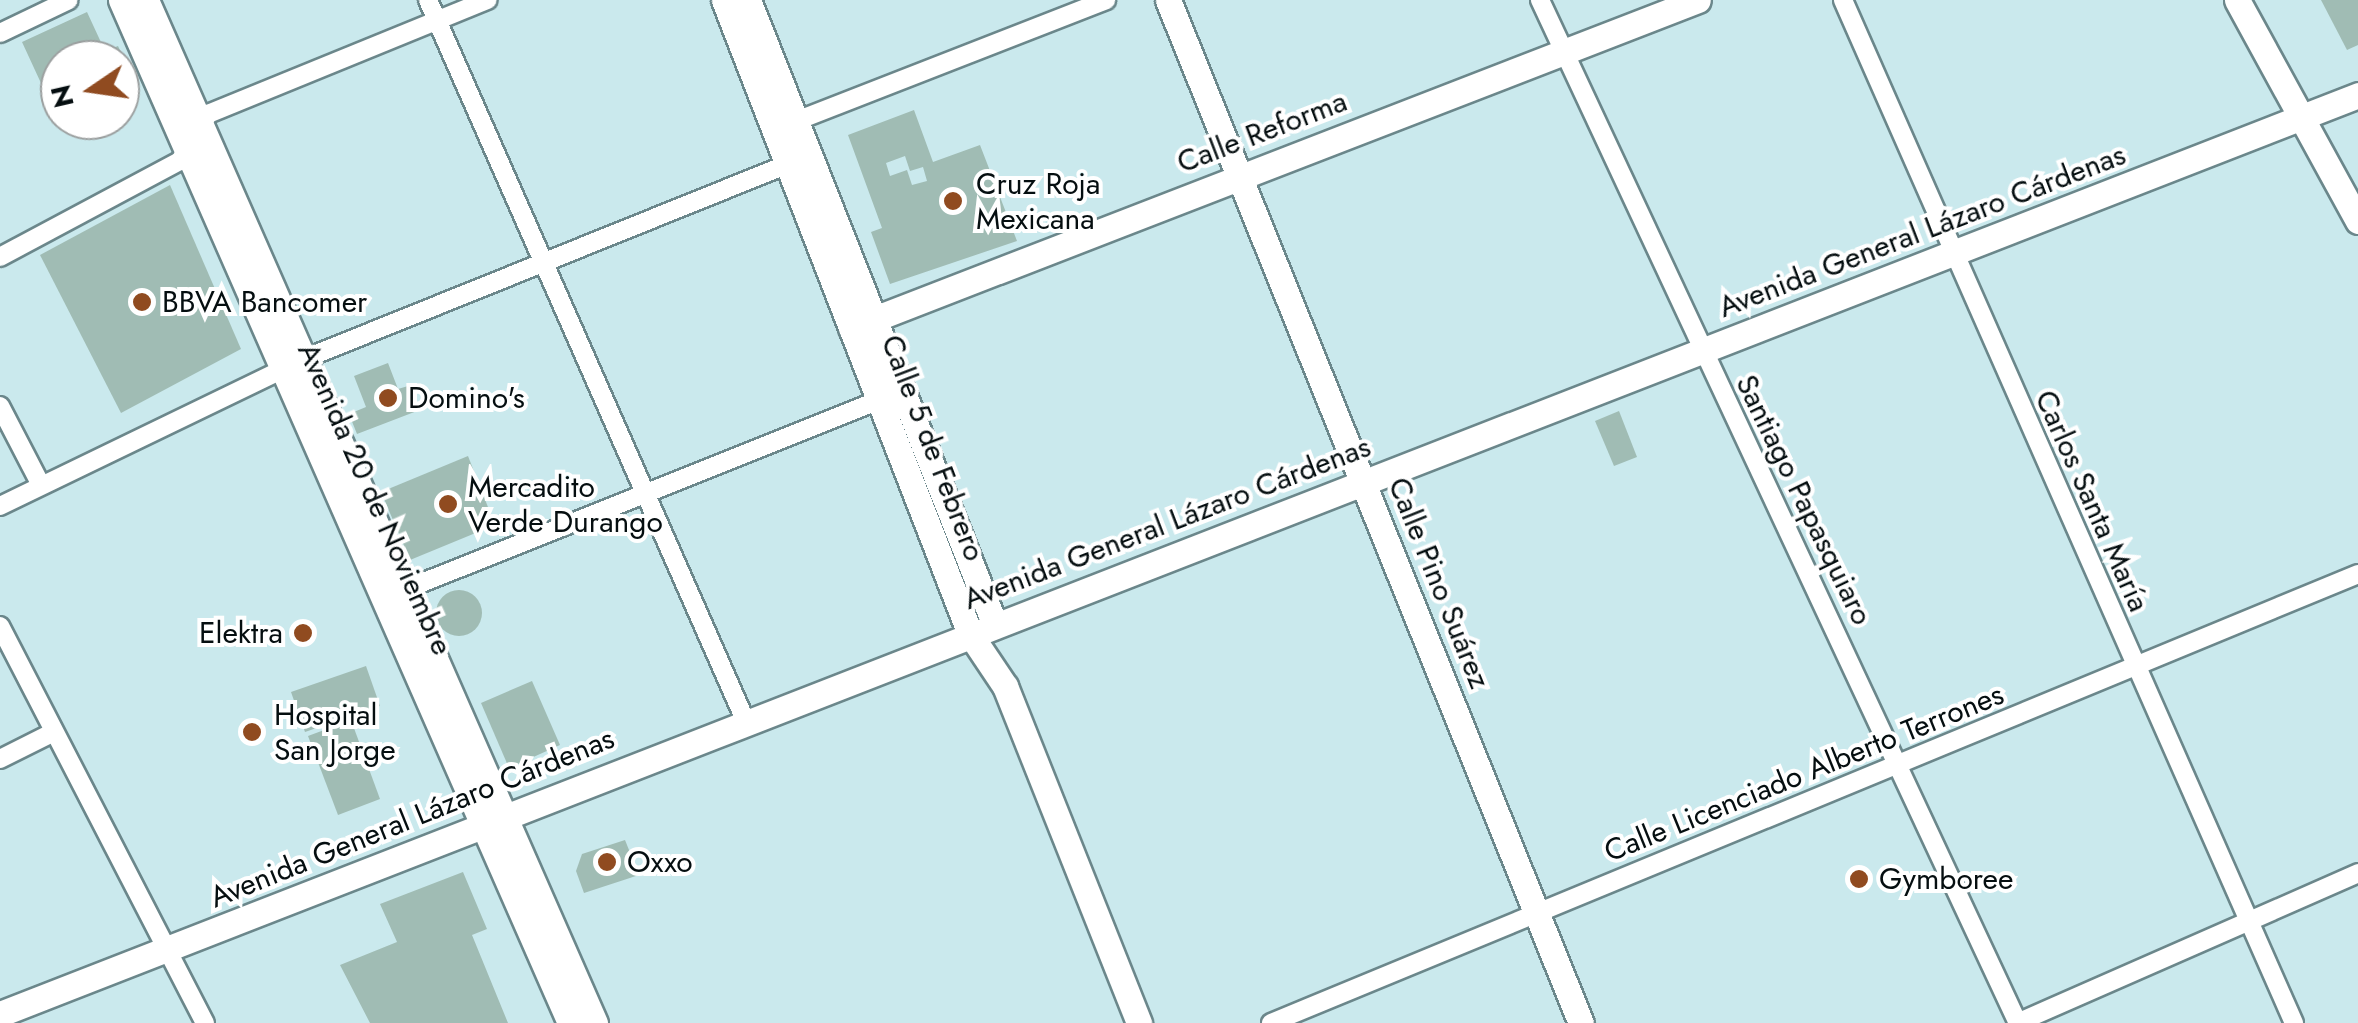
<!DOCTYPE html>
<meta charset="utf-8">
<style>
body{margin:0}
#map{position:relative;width:2358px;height:1023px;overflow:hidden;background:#cae9ed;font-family:Jost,sans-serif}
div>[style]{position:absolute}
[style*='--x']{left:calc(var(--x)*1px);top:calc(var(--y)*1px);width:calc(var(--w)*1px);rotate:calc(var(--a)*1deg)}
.building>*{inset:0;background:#a0bcb4}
.round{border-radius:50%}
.roads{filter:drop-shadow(2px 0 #6b878b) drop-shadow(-2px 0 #6b878b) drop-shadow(0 2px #6b878b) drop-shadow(0 -2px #6b878b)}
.street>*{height:18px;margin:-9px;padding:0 9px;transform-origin:9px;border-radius:9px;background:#fff}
.secondary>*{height:25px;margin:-12.5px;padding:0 12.5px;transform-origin:12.5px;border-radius:12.5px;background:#fff}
.dots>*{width:28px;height:28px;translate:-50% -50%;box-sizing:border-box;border:5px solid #fff;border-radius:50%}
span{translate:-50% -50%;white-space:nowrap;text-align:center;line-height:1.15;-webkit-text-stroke:8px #fff;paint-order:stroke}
.street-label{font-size:30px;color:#050e10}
.poi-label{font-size:30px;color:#050e10}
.left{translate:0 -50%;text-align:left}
.right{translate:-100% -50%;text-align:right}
.north{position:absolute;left:40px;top:40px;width:100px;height:100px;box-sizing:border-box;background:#fff;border:2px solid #9b9f9f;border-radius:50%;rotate:257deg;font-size:28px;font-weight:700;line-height:40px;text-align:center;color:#050e10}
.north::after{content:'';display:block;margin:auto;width:35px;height:45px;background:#904b20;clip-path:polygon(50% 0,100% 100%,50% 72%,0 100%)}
</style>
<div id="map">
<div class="building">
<div style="clip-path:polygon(2321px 0,2358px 0,2358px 45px,2347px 50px)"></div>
<div style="clip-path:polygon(87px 12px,105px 51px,118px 46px,130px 72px,120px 76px,120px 60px,60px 60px,60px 103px,52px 107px,22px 42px)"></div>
<div style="clip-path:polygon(evenodd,914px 110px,933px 162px,980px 145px,1017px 241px,890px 284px,871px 232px,882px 228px,848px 135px,914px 110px,905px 156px,910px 171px,923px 167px,927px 181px,912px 185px,907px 170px,890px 176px,886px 163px,905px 156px)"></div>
<div style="clip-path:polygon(170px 185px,241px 349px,121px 413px,40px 255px)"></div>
<div style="clip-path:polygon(388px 363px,398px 389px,408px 386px,417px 411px,357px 434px,349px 414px,366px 407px,354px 376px)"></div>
<div style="clip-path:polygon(1619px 411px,1637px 457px,1614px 466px,1595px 421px)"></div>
<div style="clip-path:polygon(468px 456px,495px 525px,410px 560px,381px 492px)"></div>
<div class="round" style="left:436px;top:590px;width:46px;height:46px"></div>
<div style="clip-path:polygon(366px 666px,380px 706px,305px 732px,291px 692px)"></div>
<div style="clip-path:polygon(532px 681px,560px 745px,509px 768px,481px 703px)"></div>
<div style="clip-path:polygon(351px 720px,380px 799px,338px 815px,308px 736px)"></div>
<div style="clip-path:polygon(625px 840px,639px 875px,584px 893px,576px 871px,582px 854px)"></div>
<div style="clip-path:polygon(463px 872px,487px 929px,472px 935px,508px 1023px,370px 1023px,340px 965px,397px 942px,380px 904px)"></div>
</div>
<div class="roads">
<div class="street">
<div style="--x:428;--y:0;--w:789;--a:66.23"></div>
<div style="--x:1540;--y:0;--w:1129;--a:64.96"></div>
<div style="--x:1843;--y:0;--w:1118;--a:66.21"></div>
<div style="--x:0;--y:33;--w:76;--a:-25.6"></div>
<div style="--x:796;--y:121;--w:333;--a:-21.3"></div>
<div style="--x:0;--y:257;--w:204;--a:-28.1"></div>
<div style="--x:180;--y:161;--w:55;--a:-59.2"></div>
<div style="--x:208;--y:114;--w:302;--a:-22.2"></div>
<div style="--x:0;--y:406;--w:89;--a:62.6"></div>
<div style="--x:0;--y:506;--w:338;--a:-25.8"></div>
<div style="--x:304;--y:359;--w:522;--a:-21.94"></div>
<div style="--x:404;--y:590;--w:520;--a:-21.78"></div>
<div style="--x:0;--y:626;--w:447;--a:62.7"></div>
<div style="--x:0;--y:759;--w:60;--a:-26.6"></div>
<div style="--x:1271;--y:1023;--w:1176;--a:-22.44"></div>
<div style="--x:2017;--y:1023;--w:373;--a:-23.7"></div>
</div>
<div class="secondary">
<div style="--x:121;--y:0;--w:1117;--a:66.3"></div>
<div style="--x:146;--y:0;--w:1117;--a:66.3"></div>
<div style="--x:724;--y:0;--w:680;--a:68.79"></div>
<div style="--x:970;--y:634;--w:63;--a:56.1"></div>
<div style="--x:1005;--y:686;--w:363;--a:68.3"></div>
<div style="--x:748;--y:0;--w:672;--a:68.44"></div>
<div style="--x:1168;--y:0;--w:1103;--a:68.02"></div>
<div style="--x:2237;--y:0;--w:252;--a:61.3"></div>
<div style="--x:851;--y:328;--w:908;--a:-21.17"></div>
<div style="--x:0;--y:1014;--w:2531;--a:-21.29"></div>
</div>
</div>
<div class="dots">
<div style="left:953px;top:201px;background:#904b20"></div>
<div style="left:142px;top:302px;background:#904b20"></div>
<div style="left:388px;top:398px;background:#904b20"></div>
<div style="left:448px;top:504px;background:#904b20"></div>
<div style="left:303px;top:633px;background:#904b20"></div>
<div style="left:252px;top:732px;background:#904b20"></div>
<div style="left:607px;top:862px;background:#904b20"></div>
<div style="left:1859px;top:879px;background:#904b20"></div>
</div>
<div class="street-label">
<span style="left:1262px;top:132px;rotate:-21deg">Calle Reforma</span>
<span style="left:1922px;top:231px;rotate:-21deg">Avenida General Lázaro Cárdenas</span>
<span style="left:933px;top:448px;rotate:69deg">Calle 5 de Febrero</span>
<span style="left:375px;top:499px;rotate:66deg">Avenida 20 de Noviembre</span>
<span style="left:1804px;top:500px;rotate:64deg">Santiago Papasquiaro</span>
<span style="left:2092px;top:501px;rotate:66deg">Carlos Santa María</span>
<span style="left:1167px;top:523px;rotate:-21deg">Avenida General Lázaro Cárdenas</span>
<span style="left:1439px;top:583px;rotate:68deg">Calle Pino Suárez</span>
<span style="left:1804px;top:773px;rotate:-22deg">Calle Licenciado Alberto Terrones</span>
<span style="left:412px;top:818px;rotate:-22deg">Avenida General Lázaro Cárdenas</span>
</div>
<div class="poi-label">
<span class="left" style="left:976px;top:201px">Cruz Roja<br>Mexicana</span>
<span class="left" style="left:162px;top:302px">BBVA Bancomer</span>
<span class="left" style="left:408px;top:398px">Domino's</span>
<span class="left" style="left:468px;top:504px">Mercadito<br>Verde Durango</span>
<span class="right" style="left:283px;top:633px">Elektra</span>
<span class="left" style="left:274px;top:732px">Hospital<br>San Jorge</span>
<span class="left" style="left:627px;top:862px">Oxxo</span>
<span class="left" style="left:1879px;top:879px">Gymboree</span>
</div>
<div class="north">N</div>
</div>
